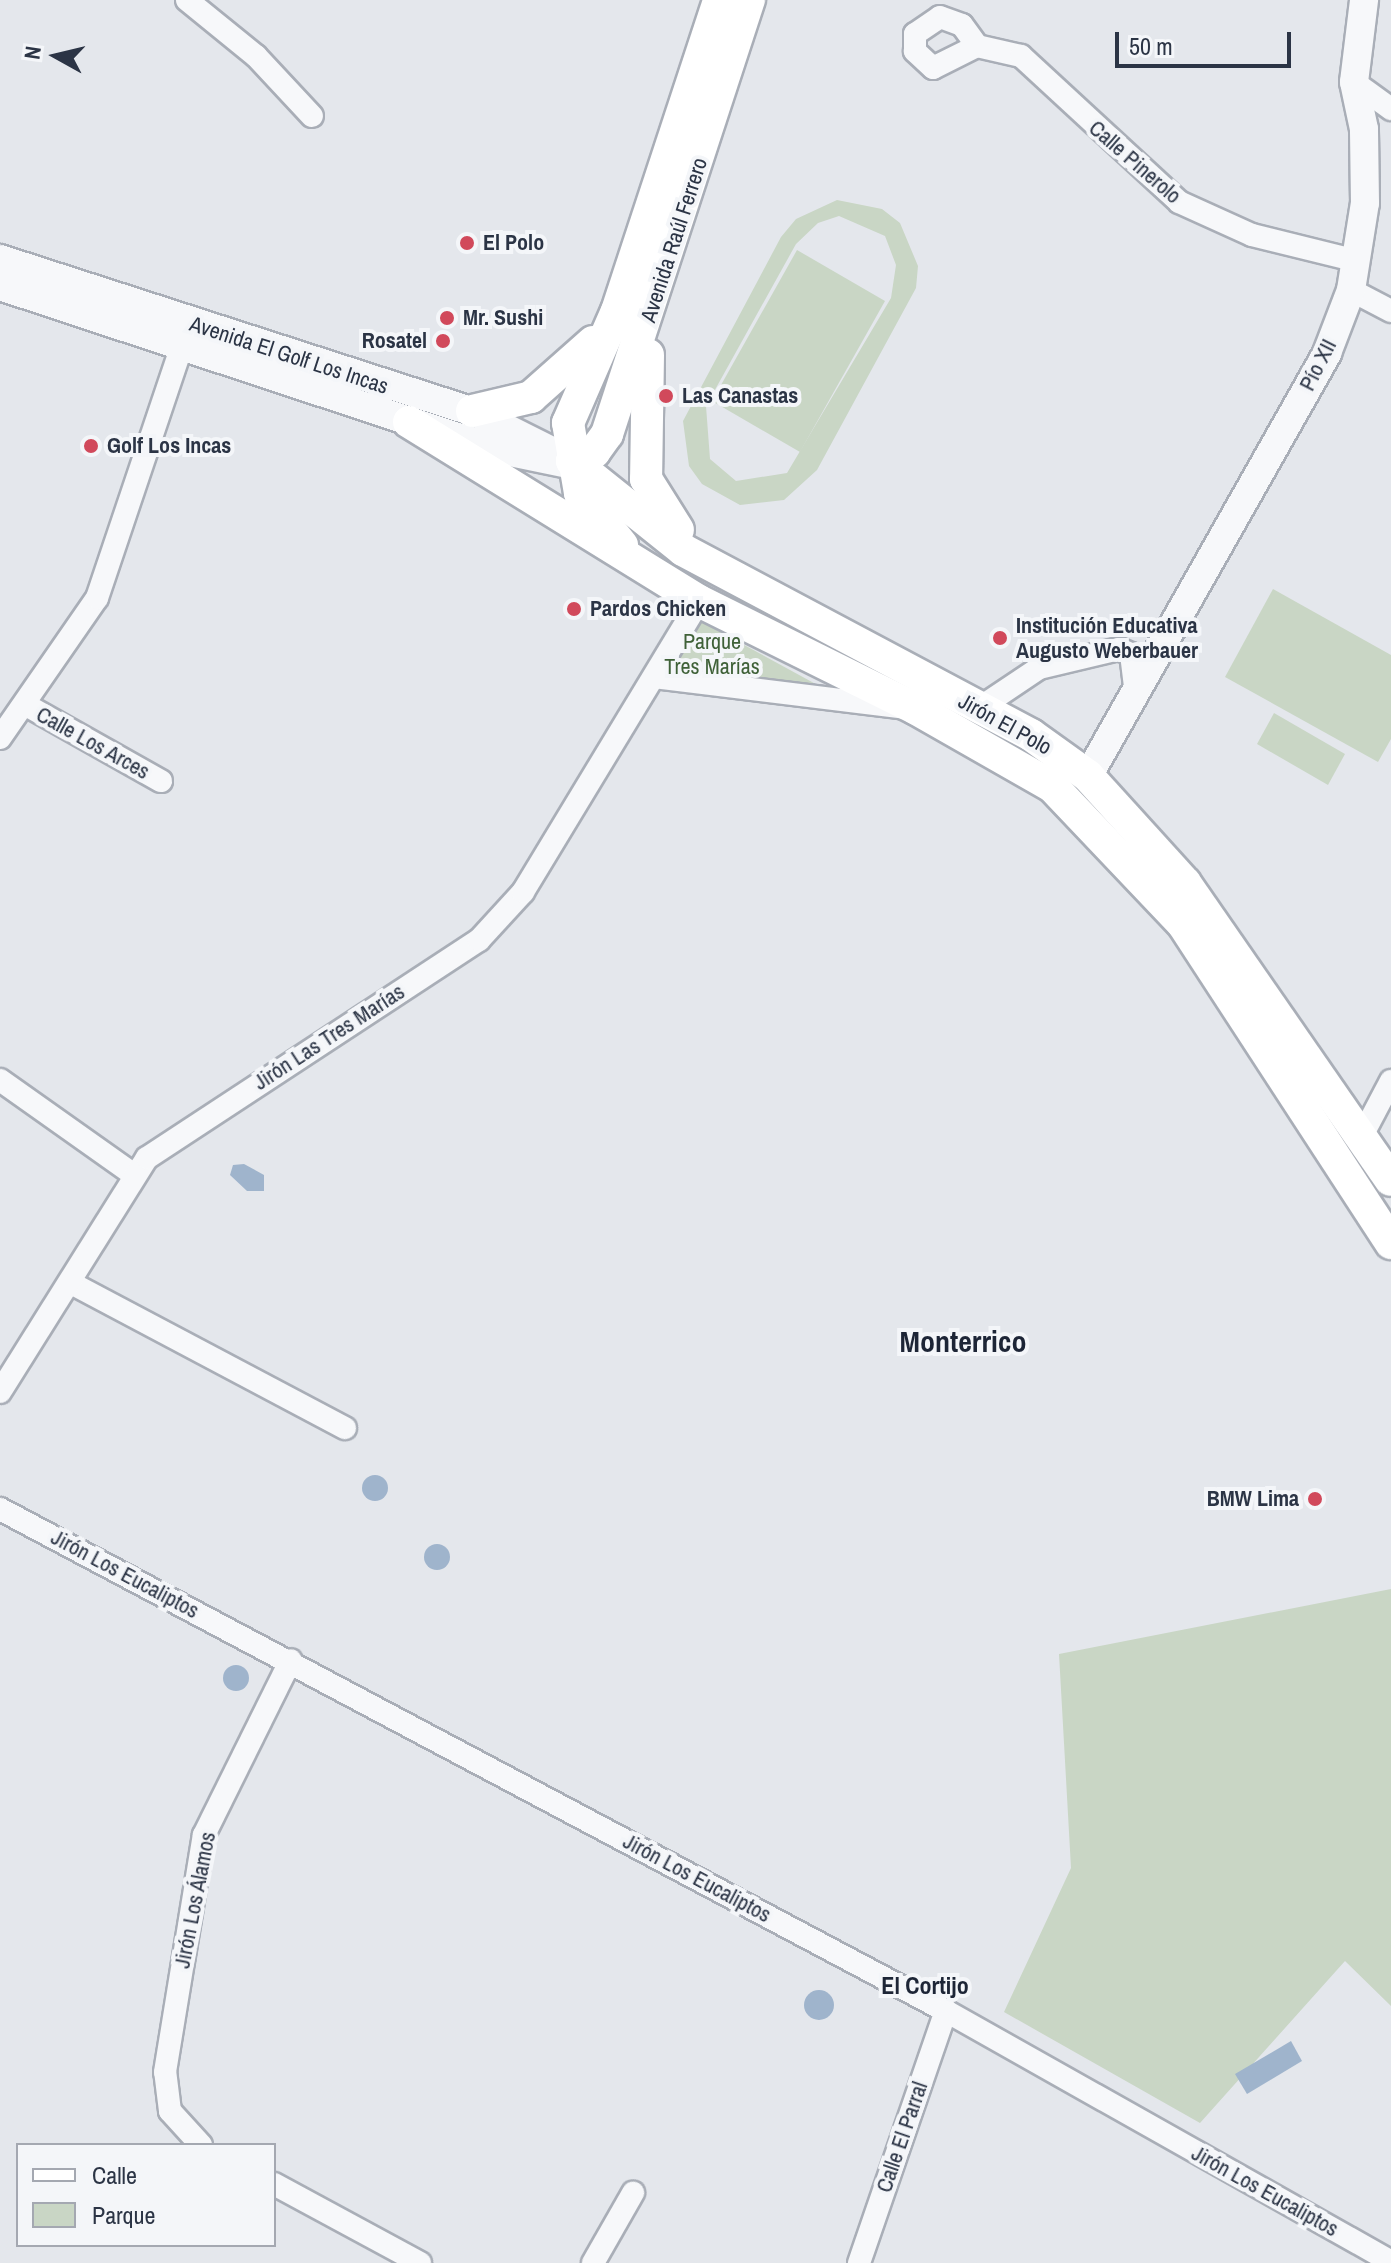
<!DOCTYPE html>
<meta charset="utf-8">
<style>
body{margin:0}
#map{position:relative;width:1391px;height:2263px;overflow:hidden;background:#e4e7ec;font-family:"Archivo Narrow",sans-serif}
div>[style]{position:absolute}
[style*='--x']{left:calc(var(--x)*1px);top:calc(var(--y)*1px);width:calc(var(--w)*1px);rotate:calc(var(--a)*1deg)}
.green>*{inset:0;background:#c9d6c5}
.water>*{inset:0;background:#9fb4cc}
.round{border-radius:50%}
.roads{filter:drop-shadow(2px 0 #a9aeb7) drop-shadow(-2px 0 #a9aeb7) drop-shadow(0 2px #a9aeb7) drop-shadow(0 -2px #a9aeb7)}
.minor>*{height:22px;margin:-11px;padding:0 11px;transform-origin:11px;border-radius:11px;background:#f7f8fa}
.tertiary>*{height:28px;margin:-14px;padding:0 14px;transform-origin:14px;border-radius:14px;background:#f7f8fa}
.secondary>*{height:32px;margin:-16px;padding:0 16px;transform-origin:16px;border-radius:16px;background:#fff}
.dots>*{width:22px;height:22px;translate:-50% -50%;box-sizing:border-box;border:4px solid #f4f6f9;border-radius:50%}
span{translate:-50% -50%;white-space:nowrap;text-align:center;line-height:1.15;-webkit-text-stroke:8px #f4f6f9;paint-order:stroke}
.street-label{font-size:22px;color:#2b3445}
.poi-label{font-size:22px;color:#2b3445;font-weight:700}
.left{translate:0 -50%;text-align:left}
.right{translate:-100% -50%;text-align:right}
.park-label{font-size:22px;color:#3f6138}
.neighbourhood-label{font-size:24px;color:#1d2536;font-weight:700}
.district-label{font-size:30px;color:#1d2536;font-weight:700}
.legend{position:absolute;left:16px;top:2143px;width:260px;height:104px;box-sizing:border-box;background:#f4f6f9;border:2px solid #a4a8b1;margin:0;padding:10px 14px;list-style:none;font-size:24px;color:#2b3445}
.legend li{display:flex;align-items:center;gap:16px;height:40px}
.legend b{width:40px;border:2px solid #a4a8b1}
.north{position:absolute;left:16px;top:16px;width:80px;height:80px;-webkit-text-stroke:6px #f4f6f9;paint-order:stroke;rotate:278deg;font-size:22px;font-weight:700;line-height:32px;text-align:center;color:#2b3445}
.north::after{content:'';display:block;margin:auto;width:28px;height:36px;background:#2b3445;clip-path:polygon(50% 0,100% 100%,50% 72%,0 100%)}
.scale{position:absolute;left:1115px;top:32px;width:176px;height:36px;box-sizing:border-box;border:4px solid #2b3445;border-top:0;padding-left:10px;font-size:24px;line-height:28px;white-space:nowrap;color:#2b3445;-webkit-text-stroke:6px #f4f6f9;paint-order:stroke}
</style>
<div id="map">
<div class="green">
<div style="clip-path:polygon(evenodd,837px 200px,882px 209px,900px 223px,918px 266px,916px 288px,817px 470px,784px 500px,740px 505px,702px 484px,689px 466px,683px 421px,781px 237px,796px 219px,837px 200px,839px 216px,885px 236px,896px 265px,891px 298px,787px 473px,736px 481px,710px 459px,706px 406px,796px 244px,818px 223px,839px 216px)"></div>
<div style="clip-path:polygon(797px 250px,885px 301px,800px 452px,712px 401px)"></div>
<div style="clip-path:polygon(1273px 589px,1391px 655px,1391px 739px,1378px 762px,1225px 677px)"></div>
<div style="clip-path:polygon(700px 621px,834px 694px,670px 670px)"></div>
<div style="clip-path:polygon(1274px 713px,1345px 754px,1328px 785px,1257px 744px)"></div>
<div style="clip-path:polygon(1391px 1589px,1391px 2006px,1345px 1961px,1200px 2123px,1004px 2012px,1071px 1868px,1059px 1654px)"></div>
</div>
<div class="water">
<div style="clip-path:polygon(244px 1164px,264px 1175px,264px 1191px,247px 1191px,230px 1175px,233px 1165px)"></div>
<div class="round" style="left:362px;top:1475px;width:26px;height:26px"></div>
<div class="round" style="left:424px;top:1544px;width:26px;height:26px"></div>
<div class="round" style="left:223px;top:1665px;width:26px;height:26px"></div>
<div class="round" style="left:804px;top:1990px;width:30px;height:30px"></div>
<div style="clip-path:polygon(1291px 2041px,1302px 2061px,1247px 2094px,1235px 2074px)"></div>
</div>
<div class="roads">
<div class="minor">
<div style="--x:187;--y:0;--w:89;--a:39.1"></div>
<div style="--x:256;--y:56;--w:82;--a:47"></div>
<div style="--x:940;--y:17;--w:23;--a:20"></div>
<div style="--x:962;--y:25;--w:26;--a:54"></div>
<div style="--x:977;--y:46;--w:49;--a:153.4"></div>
<div style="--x:933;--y:68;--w:25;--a:-137"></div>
<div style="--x:915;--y:51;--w:17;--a:-90"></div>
<div style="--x:915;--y:34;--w:30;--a:-34"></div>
<div style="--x:977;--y:46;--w:45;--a:12.8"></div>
<div style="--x:1021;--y:56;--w:215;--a:42.7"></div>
<div style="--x:1179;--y:202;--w:80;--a:24.3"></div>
<div style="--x:1252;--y:235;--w:108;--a:13.9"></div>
<div style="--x:1354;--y:82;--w:46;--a:36.1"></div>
<div style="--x:1351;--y:290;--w:45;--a:27.7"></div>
<div style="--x:654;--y:677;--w:255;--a:7"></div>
<div style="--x:26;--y:705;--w:155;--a:29.4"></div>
<div style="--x:978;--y:709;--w:73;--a:-33.9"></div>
<div style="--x:1039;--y:668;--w:82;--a:-13.4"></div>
<div style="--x:1119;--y:649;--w:13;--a:23"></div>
<div style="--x:1131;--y:654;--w:38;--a:83"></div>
<div style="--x:0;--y:738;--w:170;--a:-55.3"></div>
<div style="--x:97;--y:598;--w:266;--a:-71.4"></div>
<div style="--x:0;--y:1080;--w:163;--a:35.3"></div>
<div style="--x:1363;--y:1134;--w:60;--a:-62.2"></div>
<div style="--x:71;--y:1283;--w:310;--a:27.9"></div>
<div style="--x:0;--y:1392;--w:276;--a:-57.9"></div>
<div style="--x:147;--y:1158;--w:397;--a:-33.3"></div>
<div style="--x:479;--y:940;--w:65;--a:-47.5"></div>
<div style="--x:523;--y:892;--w:340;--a:-58.8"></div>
<div style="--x:0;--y:1509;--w:1071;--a:27.95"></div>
<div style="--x:946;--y:2011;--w:507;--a:29.39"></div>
<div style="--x:201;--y:2145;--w:46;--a:-132.4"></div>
<div style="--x:170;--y:2111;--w:39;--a:-97"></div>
<div style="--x:165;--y:2072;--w:240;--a:-80.7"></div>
<div style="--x:204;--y:1835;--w:195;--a:-63.6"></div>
<div style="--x:274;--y:2184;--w:166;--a:28.4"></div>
<div style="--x:593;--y:2263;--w:81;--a:-60.3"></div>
<div style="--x:859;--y:2263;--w:267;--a:-71"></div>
</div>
<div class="tertiary">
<div style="--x:0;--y:259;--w:496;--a:17.9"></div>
<div style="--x:472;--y:411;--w:112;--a:26.6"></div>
<div style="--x:0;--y:286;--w:517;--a:18.26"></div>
<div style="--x:491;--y:448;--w:74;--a:11.8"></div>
<div style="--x:1088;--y:776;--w:486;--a:-60.5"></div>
<div style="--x:1327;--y:353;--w:67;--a:-69.1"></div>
<div style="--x:1351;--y:290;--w:88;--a:-80.9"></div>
<div style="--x:1365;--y:203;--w:74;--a:-90.8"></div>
<div style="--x:1364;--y:129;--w:48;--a:-102"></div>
<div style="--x:1354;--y:82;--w:83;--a:-83"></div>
</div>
<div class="secondary">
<div style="--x:648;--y:355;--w:124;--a:90.9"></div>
<div style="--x:646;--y:479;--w:60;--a:57.9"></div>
<div style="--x:472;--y:411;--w:61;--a:-13.3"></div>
<div style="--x:531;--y:397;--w:83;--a:-41.6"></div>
<div style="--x:409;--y:422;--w:341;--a:31.7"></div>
<div style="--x:699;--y:601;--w:241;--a:26.4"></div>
<div style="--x:915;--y:708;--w:158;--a:29.7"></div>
<div style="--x:1052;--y:786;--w:190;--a:46.5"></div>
<div style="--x:1183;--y:924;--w:381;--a:56.9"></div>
<div style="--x:572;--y:461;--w:142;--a:38.7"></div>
<div style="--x:683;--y:550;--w:394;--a:28"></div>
<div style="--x:1031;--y:735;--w:70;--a:35.7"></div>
<div style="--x:1088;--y:776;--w:144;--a:47.8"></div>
<div style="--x:1185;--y:883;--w:361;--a:55.3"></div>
<div style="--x:572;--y:461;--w:24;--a:-22"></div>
<div style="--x:594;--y:452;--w:22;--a:-54"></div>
<div style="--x:607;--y:434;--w:457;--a:-71.9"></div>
<div style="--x:622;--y:545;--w:67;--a:-128.9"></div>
<div style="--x:580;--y:493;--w:71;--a:-99.7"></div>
<div style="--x:568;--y:423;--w:122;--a:-66.4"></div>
<div style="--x:617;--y:311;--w:327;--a:-71.8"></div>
</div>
</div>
<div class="dots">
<div style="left:467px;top:243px;background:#d1495b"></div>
<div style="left:447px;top:318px;background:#d1495b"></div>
<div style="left:443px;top:341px;background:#d1495b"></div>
<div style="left:666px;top:396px;background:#d1495b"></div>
<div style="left:91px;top:446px;background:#d1495b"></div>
<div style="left:574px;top:609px;background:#d1495b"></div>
<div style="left:1000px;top:638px;background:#d1495b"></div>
<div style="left:1315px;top:1499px;background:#d1495b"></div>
</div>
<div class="street-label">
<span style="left:1135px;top:162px;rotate:41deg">Calle Pinerolo</span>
<span style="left:674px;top:240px;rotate:-72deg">Avenida Raúl Ferrero</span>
<span style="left:289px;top:355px;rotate:18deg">Avenida El Golf Los Incas</span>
<span style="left:1318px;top:365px;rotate:-63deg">Pío XII</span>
<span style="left:1005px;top:724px;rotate:29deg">Jirón El Polo</span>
<span style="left:93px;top:743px;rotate:29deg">Calle Los Arces</span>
<span style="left:329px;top:1037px;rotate:-33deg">Jirón Las Tres Marías</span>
<span style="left:125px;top:1574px;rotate:28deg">Jirón Los Eucaliptos</span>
<span style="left:697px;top:1878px;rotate:28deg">Jirón Los Eucaliptos</span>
<span style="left:195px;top:1900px;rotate:-79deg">Jirón Los Álamos</span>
<span style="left:902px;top:2137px;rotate:-71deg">Calle El Parral</span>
<span style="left:1265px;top:2191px;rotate:29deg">Jirón Los Eucaliptos</span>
</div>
<div class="poi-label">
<span class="left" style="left:483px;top:243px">El Polo</span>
<span class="left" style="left:463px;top:318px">Mr. Sushi</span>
<span class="right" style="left:427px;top:341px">Rosatel</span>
<span class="left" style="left:682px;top:396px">Las Canastas</span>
<span class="left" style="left:107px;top:446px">Golf Los Incas</span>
<span class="left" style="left:590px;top:609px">Pardos Chicken</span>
<span class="left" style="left:1016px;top:638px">Institución Educativa<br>Augusto Weberbauer</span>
<span class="right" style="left:1299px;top:1499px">BMW Lima</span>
</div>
<div class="park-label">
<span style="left:712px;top:654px">Parque<br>Tres Marías</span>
</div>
<div class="neighbourhood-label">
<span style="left:925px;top:1986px">El Cortijo</span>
</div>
<div class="district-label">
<span style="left:963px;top:1341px">Monterrico</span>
</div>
<ul class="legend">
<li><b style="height:10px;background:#fff"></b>Calle</li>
<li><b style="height:22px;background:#c9d6c5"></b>Parque</li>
</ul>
<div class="north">N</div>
<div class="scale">50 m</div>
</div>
